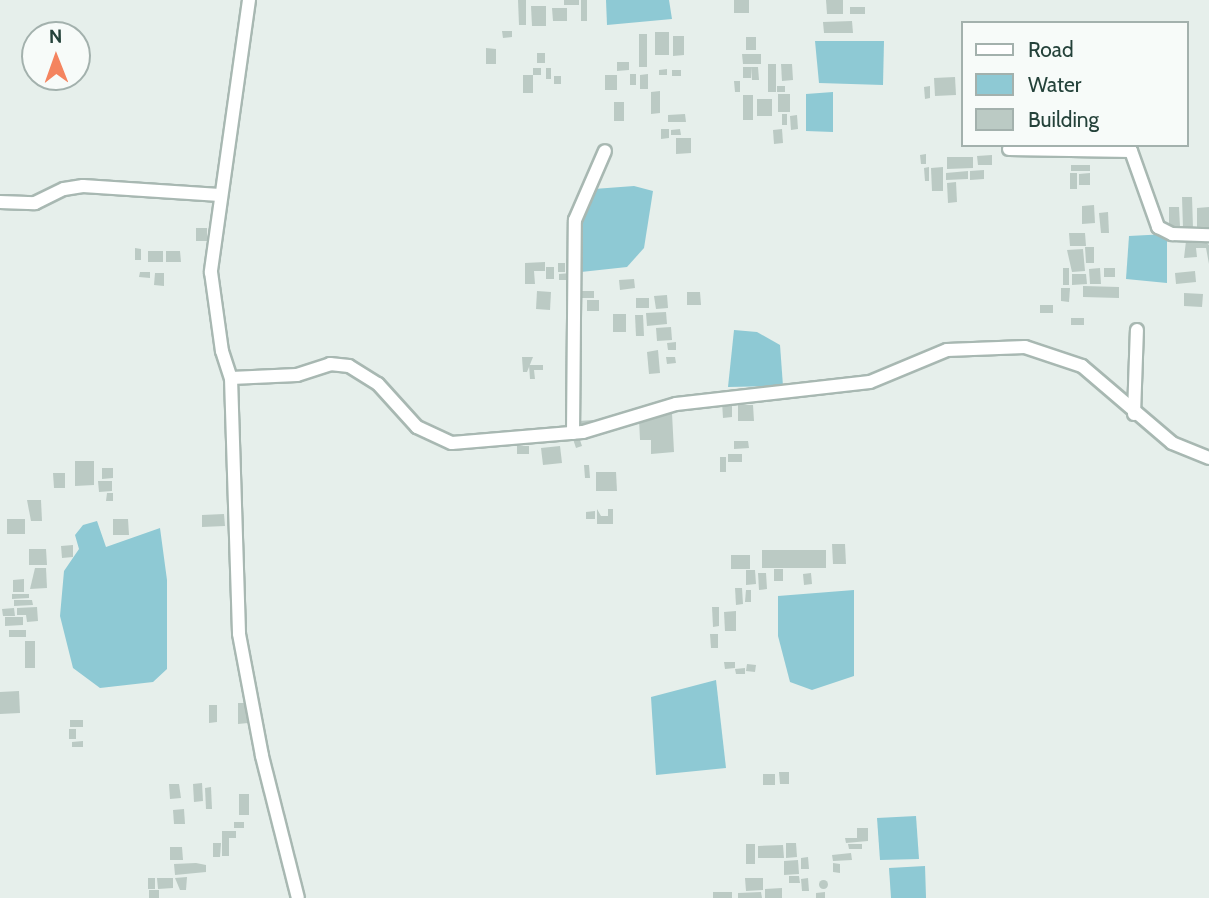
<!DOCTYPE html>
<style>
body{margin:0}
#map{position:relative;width:1209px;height:898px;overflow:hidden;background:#e6efeb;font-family:Cabin,sans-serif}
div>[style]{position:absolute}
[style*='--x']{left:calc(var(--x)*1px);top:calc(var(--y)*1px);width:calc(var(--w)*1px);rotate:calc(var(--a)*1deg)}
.water>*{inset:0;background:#8ec9d4}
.building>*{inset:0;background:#bbcac4}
.round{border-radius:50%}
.roads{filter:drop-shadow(2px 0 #a8b8b2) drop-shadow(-2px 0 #a8b8b2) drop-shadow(0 2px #a8b8b2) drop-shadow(0 -2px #a8b8b2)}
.minor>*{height:12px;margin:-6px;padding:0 6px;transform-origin:6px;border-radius:6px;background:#fff}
span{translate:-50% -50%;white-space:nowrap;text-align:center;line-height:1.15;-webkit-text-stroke:5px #f7fbf9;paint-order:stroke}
.legend{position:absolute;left:961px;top:21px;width:228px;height:126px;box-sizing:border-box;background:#f7fbf9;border:2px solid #a3b1ad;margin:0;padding:9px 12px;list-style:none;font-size:21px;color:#24423a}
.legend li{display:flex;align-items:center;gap:14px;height:35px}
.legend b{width:35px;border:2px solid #a3b1ad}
.north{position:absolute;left:21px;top:21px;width:70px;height:70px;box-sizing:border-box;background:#f7fbf9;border:2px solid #a3b1ad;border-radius:50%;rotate:359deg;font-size:19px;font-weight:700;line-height:28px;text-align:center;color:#24423a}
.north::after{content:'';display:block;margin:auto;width:24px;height:32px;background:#f4845f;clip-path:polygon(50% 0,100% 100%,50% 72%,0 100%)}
</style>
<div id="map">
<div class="water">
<div style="clip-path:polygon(606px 0,669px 0,672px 19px,607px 25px)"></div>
<div style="clip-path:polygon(815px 41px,884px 41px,883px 85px,819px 83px)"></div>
<div style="clip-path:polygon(833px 92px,833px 132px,806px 131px,806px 94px)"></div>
<div style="clip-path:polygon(634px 186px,653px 191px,644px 248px,627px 267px,581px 272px,575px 240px,594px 189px)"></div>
<div style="clip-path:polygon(1167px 234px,1167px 283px,1126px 279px,1129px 236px)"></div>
<div style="clip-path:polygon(734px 330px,757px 332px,780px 345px,783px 386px,728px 387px)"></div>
<div style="clip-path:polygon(97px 521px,106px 547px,160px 528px,167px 580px,167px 669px,153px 682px,100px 688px,73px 668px,60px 616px,64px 571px,79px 549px,75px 535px,83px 525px)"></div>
<div style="clip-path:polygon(854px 590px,854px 676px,812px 690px,790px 682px,778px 636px,778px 596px)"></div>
<div style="clip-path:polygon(716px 680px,726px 768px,656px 775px,651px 697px)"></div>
<div style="clip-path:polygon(916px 816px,919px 859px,880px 860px,877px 818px)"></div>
<div style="clip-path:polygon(925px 866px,926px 898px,891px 898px,889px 868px)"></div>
</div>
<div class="building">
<div style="clip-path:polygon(518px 0,526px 0,526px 25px,519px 25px)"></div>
<div style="clip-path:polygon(564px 0,579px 0,579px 5px,564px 5px)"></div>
<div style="clip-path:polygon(581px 0,587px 0,587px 21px,581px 21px)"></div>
<div style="clip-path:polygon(734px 0,749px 0,749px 13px,734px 13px)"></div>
<div style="clip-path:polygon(826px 0,843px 0,843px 14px,827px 14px)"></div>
<div style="clip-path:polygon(531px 6px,546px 6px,546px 26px,532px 26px)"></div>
<div style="clip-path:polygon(850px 7px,865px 7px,865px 14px,850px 14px)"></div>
<div style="clip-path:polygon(552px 8px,567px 8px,567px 21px,553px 21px)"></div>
<div style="clip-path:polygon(852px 21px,853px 33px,824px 33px,823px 22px)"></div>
<div style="clip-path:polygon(502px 31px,512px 31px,512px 37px,503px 38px)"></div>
<div style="clip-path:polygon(655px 32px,669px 32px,669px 55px,655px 55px)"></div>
<div style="clip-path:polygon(639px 34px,647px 34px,647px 67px,639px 67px)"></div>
<div style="clip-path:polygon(673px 36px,684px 36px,684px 55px,673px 56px)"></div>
<div style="clip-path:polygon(746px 37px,756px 37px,756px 50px,746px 50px)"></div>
<div style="clip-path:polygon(486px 48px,496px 49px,496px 64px,486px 64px)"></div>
<div style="clip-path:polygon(537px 53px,545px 53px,545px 63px,537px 63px)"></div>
<div style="clip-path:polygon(742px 54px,761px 54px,761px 64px,743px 64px)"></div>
<div style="clip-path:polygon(617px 62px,629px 62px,629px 70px,617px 71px)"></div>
<div style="clip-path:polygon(768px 64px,776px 64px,776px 92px,768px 92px)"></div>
<div style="clip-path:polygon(781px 64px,792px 64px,793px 80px,782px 81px)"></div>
<div style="clip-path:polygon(743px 67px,751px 67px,751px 78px,743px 78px)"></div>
<div style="clip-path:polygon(751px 67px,758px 67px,759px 80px,752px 80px)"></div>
<div style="clip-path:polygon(533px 68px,541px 68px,541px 75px,533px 75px)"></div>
<div style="clip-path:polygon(546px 68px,551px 68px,551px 79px,546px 79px)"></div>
<div style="clip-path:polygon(667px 69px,667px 75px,659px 75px,659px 70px)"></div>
<div style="clip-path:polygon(672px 70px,681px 70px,681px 76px,672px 76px)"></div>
<div style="clip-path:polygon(630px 74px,636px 74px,636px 85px,630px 85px)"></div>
<div style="clip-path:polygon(648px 74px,648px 89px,640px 89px,640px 75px)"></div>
<div style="clip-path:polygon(523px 75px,533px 75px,533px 93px,523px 93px)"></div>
<div style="clip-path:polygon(605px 75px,617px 75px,617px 90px,605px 90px)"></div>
<div style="clip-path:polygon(554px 76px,561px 76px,561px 84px,554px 84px)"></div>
<div style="clip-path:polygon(955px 77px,956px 95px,935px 96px,934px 78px)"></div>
<div style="clip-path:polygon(734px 81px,740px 81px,740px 92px,735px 92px)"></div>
<div style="clip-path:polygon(777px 86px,785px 86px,785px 92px,777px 92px)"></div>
<div style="clip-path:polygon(930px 86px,930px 98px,925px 99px,924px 87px)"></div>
<div style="clip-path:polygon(660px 91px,660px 113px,651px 114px,651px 92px)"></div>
<div style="clip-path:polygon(778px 94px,790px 94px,790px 112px,778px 112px)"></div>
<div style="clip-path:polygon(743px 95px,753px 95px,753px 120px,743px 120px)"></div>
<div style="clip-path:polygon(757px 99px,772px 99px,772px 116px,757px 116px)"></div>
<div style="clip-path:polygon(614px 102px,624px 102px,624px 121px,614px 121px)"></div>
<div style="clip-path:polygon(685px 114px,686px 122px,668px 122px,668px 115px)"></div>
<div style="clip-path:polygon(782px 114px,787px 114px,787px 125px,782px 125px)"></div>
<div style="clip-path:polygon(797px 115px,798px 129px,791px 130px,790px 116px)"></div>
<div style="clip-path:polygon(661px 129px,669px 129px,669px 138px,661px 139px)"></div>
<div style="clip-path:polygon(680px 129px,681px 135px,671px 135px,671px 130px)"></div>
<div style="clip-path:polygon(782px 129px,783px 143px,774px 144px,773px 130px)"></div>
<div style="clip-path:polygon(676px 138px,691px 138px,691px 153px,676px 154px)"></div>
<div style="clip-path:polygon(926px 154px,926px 164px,921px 164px,920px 155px)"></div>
<div style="clip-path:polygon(992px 155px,992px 165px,978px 165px,977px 156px)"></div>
<div style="clip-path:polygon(947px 157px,973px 157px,973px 168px,947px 169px)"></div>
<div style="clip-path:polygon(1071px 165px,1090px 165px,1090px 171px,1071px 171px)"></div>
<div style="clip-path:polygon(929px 167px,929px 181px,925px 181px,924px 168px)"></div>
<div style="clip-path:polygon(943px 167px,943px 191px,932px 191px,931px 168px)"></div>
<div style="clip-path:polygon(984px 170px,984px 179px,970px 180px,970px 171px)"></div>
<div style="clip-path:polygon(968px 171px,968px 179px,946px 180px,946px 173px)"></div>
<div style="clip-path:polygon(1070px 173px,1077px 173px,1077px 189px,1070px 189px)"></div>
<div style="clip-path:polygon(1090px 173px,1090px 185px,1079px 185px,1079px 174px)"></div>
<div style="clip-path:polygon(956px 182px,957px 202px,948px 203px,947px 183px)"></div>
<div style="clip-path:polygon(1182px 197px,1192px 197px,1193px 229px,1183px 229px)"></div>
<div style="clip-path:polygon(1094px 205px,1095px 223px,1082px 224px,1082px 206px)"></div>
<div style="clip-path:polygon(1169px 207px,1179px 207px,1180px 227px,1169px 227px)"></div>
<div style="clip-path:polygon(1209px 207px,1209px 229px,1197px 229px,1197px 208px)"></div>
<div style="clip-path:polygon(1108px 212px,1109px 233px,1101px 233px,1099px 213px)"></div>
<div style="clip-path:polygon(196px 228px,207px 228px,207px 241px,196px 241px)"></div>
<div style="clip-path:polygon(1069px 233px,1085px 233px,1086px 246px,1070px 246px)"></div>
<div style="clip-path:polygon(1186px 241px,1205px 241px,1209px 245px,1209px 264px,1206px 248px,1196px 248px,1197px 257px,1184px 258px)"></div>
<div style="clip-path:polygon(1085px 247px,1094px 247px,1094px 263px,1086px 263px)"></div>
<div style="clip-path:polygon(135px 248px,141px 249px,141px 260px,135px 260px)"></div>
<div style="clip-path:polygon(1083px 249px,1085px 271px,1072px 272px,1067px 250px)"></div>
<div style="clip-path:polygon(148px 251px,163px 251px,163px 262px,148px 262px)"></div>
<div style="clip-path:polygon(166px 251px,180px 251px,181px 262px,166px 262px)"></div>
<div style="clip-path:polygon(545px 262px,545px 271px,534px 271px,535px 284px,525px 284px,525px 263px)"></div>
<div style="clip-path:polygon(558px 263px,565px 263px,565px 272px,558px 272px)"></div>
<div style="clip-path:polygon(546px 267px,554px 267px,554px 279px,546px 279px)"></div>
<div style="clip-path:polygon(1063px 268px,1069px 268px,1069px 285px,1063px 285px)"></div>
<div style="clip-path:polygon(1100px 268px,1101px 284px,1090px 284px,1089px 269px)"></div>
<div style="clip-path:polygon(1104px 268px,1115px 268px,1115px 277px,1104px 277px)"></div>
<div style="clip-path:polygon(1195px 271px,1196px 282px,1176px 284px,1175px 273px)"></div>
<div style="clip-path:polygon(140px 272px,150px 272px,150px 278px,139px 277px)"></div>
<div style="clip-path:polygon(155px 273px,164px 273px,164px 286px,154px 285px)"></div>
<div style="clip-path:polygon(571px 273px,571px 280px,559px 280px,559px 274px)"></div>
<div style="clip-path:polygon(1072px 274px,1086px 274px,1087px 284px,1072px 285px)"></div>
<div style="clip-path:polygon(634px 279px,635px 288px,620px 290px,619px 280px)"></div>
<div style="clip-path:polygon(1083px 286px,1119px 287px,1119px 298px,1083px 297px)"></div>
<div style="clip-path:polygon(1061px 288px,1070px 288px,1069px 302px,1061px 301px)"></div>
<div style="clip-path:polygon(537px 291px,551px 292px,550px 310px,536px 309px)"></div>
<div style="clip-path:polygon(581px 291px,594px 291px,594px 298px,581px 298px)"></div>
<div style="clip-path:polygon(687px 292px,700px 292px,701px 305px,687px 305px)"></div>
<div style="clip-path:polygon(1184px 293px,1203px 294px,1202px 307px,1184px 306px)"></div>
<div style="clip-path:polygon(667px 295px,668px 308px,656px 309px,654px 296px)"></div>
<div style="clip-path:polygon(636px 298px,649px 298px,649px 308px,636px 308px)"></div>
<div style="clip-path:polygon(587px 300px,599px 300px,599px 311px,587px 311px)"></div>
<div style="clip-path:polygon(1040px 305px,1053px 305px,1053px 313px,1040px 313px)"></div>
<div style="clip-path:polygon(666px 312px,667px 324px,647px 326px,646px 313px)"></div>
<div style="clip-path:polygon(613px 314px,626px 314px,626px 332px,613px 332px)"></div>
<div style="clip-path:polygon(635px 315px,643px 315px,644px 336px,636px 336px)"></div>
<div style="clip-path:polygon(1071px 318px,1084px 318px,1084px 325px,1071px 325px)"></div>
<div style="clip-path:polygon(671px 327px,672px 340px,657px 341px,656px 328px)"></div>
<div style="clip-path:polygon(676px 342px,676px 350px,668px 350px,667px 343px)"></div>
<div style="clip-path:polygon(658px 350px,660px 373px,649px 374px,647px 352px)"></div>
<div style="clip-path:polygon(522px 357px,533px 357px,527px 372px,523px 372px)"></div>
<div style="clip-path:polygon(666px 357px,675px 357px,676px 363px,667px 364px)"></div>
<div style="clip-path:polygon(529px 365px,543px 365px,543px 370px,534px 370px,535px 379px,530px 379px)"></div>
<div style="clip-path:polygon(722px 402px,732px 402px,732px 417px,723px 418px)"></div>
<div style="clip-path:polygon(738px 405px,753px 405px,754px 421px,738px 421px)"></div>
<div style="clip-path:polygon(672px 413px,674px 452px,651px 454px,651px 440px,640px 440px,639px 419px)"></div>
<div style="clip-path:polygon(593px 420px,593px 427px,580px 428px,579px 421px)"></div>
<div style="clip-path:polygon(578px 434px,582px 446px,576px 448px,572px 436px)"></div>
<div style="clip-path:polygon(734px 441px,748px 441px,749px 448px,734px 449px)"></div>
<div style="clip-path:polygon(517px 446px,529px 446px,529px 454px,517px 454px)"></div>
<div style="clip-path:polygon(560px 446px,562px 463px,543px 465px,541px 448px)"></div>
<div style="clip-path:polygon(728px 454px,742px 454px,742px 462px,728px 462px)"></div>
<div style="clip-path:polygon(720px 457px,726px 457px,726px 472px,720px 472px)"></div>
<div style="clip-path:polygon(75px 461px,94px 461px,94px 485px,75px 486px)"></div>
<div style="clip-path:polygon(584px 465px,589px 465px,590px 478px,585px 478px)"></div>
<div style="clip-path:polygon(102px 468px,113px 468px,113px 478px,102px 479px)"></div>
<div style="clip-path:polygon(596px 472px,616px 472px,617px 491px,596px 491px)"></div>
<div style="clip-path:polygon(53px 473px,65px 473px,65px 488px,54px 488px)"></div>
<div style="clip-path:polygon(98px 481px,112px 481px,112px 491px,99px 492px)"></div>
<div style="clip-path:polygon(107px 493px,113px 493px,113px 501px,106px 501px)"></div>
<div style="clip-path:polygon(27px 500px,41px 500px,42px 521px,31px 521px)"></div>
<div style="clip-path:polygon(597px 509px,601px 516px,608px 516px,608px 509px,613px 509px,613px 524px,597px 524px)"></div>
<div style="clip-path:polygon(595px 511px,595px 519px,586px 519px,586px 512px)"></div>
<div style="clip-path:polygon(224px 514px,225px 526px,202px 527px,202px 515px)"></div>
<div style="clip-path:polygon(7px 519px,25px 519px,25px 534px,7px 534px)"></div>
<div style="clip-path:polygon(113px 519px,128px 519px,129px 535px,113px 535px)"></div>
<div style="clip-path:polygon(832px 544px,845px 544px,846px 564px,833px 564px)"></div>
<div style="clip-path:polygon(73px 545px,73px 557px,62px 558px,61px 546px)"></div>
<div style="clip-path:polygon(29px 549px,46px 549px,47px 565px,29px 565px)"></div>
<div style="clip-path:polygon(762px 550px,826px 550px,826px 568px,762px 568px)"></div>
<div style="clip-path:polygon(731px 555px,750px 555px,750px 569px,731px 569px)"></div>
<div style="clip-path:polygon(35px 568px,46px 568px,47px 588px,30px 589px)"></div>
<div style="clip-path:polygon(774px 569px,783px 569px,783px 581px,774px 581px)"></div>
<div style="clip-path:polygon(746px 570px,755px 570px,756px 584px,746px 585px)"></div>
<div style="clip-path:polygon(758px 573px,766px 573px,767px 589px,759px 590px)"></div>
<div style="clip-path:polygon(811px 573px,812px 584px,804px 585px,803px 574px)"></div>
<div style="clip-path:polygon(24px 579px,24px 592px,13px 592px,13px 580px)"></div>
<div style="clip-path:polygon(735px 588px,742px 588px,743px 604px,736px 605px)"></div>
<div style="clip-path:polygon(746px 590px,751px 590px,751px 602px,745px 602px)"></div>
<div style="clip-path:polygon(12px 594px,29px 594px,29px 598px,12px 599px)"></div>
<div style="clip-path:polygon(14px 600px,32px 600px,33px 605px,14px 606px)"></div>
<div style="clip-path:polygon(37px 607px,38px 621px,27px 622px,26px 615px,17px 615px,17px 608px)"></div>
<div style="clip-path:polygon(712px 607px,719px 607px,719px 626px,713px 627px)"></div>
<div style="clip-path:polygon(14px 608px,15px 616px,3px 616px,2px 609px)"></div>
<div style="clip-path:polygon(736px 611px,736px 631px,725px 631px,724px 612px)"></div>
<div style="clip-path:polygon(5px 617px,23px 617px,23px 625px,5px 626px)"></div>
<div style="clip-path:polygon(9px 630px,26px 630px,26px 637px,9px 637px)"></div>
<div style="clip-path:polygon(710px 634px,718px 634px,718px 648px,711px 648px)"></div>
<div style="clip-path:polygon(25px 641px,35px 641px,35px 668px,25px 668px)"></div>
<div style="clip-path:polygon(724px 662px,735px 662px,735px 668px,725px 669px)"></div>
<div style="clip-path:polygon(747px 664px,756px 665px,755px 672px,746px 671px)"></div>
<div style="clip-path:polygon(745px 668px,745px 674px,736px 674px,735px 669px)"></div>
<div style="clip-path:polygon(19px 691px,20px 713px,0 714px,0 692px)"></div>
<div style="clip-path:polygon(238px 703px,248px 703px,248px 723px,238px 724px)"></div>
<div style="clip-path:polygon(209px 705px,217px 705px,217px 722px,209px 723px)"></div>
<div style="clip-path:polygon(70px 720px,83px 720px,83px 727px,70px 727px)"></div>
<div style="clip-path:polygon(69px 729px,76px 729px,76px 739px,69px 739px)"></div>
<div style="clip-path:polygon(83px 741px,83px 747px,72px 747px,72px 742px)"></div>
<div style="clip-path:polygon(779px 772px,789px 772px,789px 784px,780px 784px)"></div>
<div style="clip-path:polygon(763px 774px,775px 774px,775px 785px,763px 785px)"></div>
<div style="clip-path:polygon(202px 783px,203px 801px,194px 802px,193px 784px)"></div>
<div style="clip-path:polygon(169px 784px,179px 784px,181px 798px,170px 799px)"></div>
<div style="clip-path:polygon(211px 787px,212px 809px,206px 809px,205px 788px)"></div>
<div style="clip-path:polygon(239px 794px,249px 794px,249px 815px,239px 815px)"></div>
<div style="clip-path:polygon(184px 809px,185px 824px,174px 824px,173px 810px)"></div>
<div style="clip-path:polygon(234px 822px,244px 822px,244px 828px,234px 828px)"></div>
<div style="clip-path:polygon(857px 828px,868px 828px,868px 841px,846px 843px,845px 838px,857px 838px)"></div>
<div style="clip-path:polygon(222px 831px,236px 831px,236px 838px,229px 838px,229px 856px,222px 856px)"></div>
<div style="clip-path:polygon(213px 843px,221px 843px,220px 857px,213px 857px)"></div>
<div style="clip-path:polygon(786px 843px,796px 843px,797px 857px,786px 858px)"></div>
<div style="clip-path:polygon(746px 844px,755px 844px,755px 864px,746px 864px)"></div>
<div style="clip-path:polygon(848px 844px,862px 844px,862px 849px,849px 849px)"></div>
<div style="clip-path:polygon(783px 845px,784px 858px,758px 858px,758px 846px)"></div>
<div style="clip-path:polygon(170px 847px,182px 847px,183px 860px,170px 860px)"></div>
<div style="clip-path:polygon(851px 853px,852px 860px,833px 861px,832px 855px)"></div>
<div style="clip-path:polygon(808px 857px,809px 869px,801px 869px,801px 858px)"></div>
<div style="clip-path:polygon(798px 860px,799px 874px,784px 875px,784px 861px)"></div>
<div style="clip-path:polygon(196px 863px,206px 865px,206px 872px,175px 875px,174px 864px)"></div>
<div style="clip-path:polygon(833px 863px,840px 864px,840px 873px,833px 872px)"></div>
<div style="clip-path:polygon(789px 876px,799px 876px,800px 883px,789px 883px)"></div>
<div style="clip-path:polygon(187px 877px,186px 890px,180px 890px,175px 878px)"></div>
<div style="clip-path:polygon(148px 878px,155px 878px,155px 889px,148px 889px)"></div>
<div style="clip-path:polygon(157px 878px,173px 878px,173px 888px,158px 889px)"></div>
<div style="clip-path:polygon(745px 878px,763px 878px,763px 890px,746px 891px)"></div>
<div style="clip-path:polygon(808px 878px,809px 891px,802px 891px,801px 879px)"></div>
<div class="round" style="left:818.5px;top:879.5px;width:9px;height:9px"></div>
<div style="clip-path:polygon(782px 888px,782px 898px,765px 898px,765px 889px)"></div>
<div style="clip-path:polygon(149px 890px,159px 890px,159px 898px,149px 898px)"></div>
<div style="clip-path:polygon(713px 892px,732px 892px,732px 898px,713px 898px)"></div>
<div style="clip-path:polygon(761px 892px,762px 898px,738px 898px,738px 893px)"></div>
<div style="clip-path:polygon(825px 892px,825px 898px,816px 898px,816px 893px)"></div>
</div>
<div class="roads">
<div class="minor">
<div style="--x:249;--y:0;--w:275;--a:98"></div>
<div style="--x:211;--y:272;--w:80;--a:82.1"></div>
<div style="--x:222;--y:351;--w:28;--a:72"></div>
<div style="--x:231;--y:378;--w:66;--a:-2.6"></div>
<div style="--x:297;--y:375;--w:35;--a:-18"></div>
<div style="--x:330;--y:364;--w:19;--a:6"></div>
<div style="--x:349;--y:366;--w:34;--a:32"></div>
<div style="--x:378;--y:384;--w:58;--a:47.8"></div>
<div style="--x:417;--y:427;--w:38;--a:25"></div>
<div style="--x:452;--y:443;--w:131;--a:-4.8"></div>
<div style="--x:583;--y:432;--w:97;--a:-16.8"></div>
<div style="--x:676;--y:404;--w:195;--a:-6.5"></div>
<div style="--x:870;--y:382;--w:83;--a:-22.6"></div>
<div style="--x:947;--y:350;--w:78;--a:-2.2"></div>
<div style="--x:1025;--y:347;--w:60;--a:18.4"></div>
<div style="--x:1082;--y:366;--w:118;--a:40.5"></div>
<div style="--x:1172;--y:443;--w:40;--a:22"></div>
<div style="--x:1009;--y:149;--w:122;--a:0.9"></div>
<div style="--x:1131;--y:151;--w:81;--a:70.4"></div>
<div style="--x:1158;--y:227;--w:16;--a:27"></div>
<div style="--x:1172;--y:234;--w:37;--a:2"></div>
<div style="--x:0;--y:202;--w:35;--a:2"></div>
<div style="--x:35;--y:203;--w:32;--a:-26"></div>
<div style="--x:64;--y:189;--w:19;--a:-9"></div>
<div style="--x:83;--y:186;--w:137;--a:3.8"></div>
<div style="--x:231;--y:378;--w:256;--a:88.2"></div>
<div style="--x:239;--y:634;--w:124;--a:79.3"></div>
<div style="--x:262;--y:756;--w:146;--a:75.8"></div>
<div style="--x:1134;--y:414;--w:84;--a:-88"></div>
<div style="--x:573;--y:433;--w:213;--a:-89.5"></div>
<div style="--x:575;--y:220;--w:75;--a:-66.5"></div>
</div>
</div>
<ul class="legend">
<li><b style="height:9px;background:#fff"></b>Road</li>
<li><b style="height:19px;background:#8ec9d4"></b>Water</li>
<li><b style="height:19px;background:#bbcac4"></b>Building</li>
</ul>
<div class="north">N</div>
</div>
